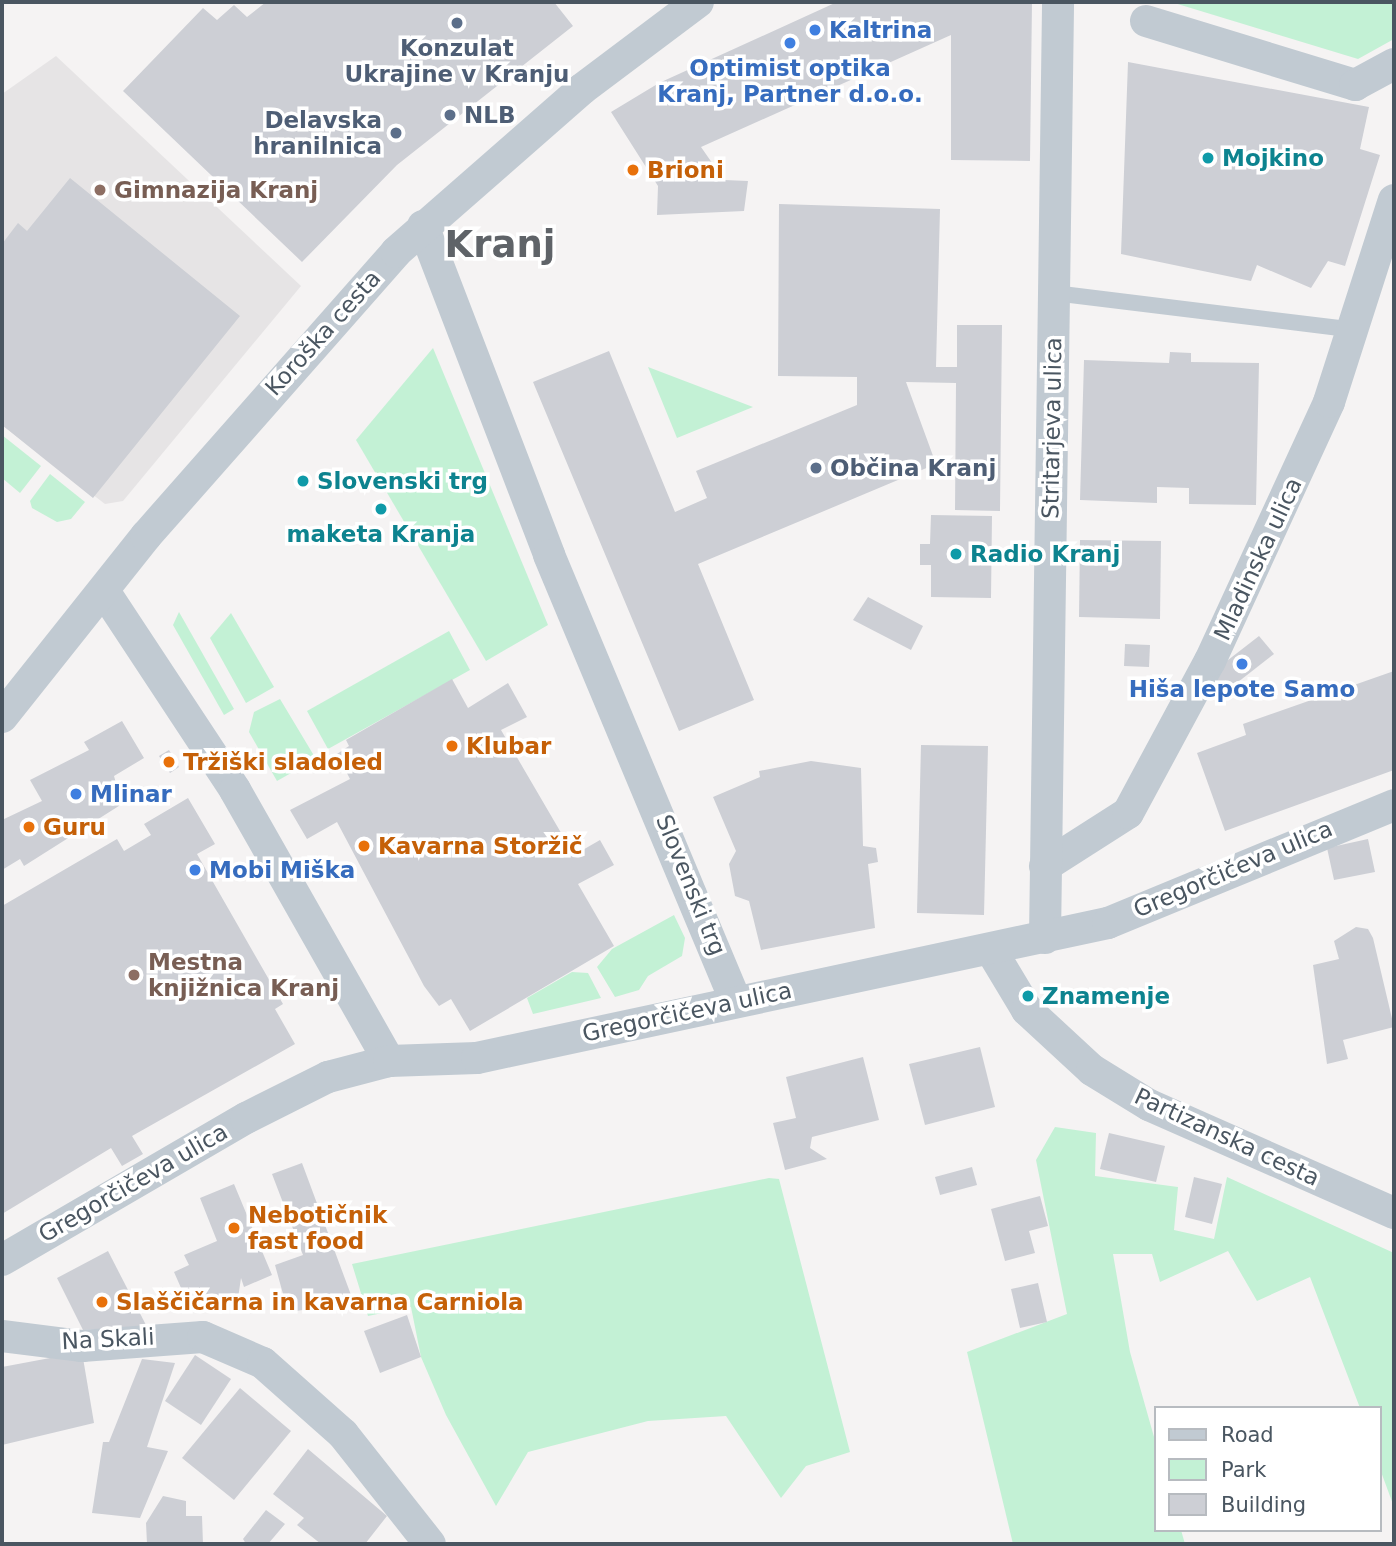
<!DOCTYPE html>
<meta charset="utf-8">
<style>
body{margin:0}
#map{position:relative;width:1396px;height:1546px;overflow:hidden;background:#f5f3f3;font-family:"DejaVu Sans",sans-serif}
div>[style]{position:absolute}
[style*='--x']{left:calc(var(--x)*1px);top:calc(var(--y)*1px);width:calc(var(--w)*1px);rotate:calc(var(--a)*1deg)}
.education>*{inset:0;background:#e6e4e5}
.green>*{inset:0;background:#c3f1d5}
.building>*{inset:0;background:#cdcfd5}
.lane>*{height:16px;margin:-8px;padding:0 8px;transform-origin:8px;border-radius:8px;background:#c1cad2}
.street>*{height:32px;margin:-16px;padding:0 16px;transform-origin:16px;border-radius:16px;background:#c1cad2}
.dots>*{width:19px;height:19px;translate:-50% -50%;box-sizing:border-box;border:4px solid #fff;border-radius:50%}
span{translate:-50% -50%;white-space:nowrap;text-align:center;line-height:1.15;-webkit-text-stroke:7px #fff;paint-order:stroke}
.shop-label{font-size:23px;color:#366cbe;font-weight:700}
.left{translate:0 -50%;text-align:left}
.service-label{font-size:23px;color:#4e5e75;font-weight:700}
.right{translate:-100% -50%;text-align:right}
.culture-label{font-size:23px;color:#0d838f;font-weight:700}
.food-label{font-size:23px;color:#c56008;font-weight:700}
.education-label{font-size:23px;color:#785e54;font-weight:700}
.street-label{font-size:23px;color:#4a5661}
.town-label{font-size:37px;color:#5f6368;font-weight:700}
.frame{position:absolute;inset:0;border:4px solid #4a5661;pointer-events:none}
.legend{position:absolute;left:1154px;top:1406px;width:228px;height:126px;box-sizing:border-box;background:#fff;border:2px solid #b7bbc0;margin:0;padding:9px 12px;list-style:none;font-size:21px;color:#4a5661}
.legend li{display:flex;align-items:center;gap:14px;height:35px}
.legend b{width:35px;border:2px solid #b7bbc0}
</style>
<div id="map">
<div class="education">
<div style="clip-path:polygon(56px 56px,301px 286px,123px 501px,105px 504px,2px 425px,2px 94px)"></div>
</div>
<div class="green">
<div style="clip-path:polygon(1171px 2px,1394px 2px,1394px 39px,1358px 59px)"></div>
<div style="clip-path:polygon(433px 348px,548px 625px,486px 661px,356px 440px)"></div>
<div style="clip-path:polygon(648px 367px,753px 407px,677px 438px)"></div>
<div style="clip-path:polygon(2px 435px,41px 466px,20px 493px,2px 478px)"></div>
<div style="clip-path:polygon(50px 474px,85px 502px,71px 519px,57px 522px,32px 508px,30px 501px)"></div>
<div style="clip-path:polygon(179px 612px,234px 709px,224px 715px,173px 625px)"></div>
<div style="clip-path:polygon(231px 613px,274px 687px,246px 703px,210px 638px)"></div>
<div style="clip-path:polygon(449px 631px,470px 670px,328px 749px,307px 711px)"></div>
<div style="clip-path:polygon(280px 699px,316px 759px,277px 781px,249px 732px,254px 712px)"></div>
<div style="clip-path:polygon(674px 915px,685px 938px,682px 956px,648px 976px,639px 990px,615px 997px,597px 967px,612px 949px)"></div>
<div style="clip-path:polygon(572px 972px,588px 973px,601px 998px,533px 1014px,527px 998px)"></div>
<div style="clip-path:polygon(1055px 1127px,1096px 1133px,1095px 1176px,1178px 1187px,1174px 1230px,1214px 1239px,1227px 1177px,1394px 1253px,1394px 1507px,1380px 1469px,1380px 1408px,1360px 1408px,1310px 1277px,1257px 1301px,1228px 1251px,1160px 1282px,1152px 1254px,1113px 1254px,1130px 1352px,1156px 1444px,1156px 1530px,1181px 1530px,1185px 1544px,1013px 1544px,967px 1352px,1067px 1314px,1036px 1160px)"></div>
<div style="clip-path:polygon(769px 1178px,779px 1179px,850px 1452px,806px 1466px,781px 1498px,726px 1416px,648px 1421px,528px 1452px,496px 1506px,446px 1415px,421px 1357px,411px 1307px,368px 1316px,352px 1264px)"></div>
</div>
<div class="building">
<div style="clip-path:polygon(266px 2px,554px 2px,573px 26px,397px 165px,302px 262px,123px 91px,203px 8px,217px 20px,234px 5px,247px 17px)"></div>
<div style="clip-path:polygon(837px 2px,1032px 2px,1030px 161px,951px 160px,951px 35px,701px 147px,724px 180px,748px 181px,744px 211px,657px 215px,658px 186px,611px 112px,659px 83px)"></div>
<div style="clip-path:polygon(1128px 62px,1369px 107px,1360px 149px,1380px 155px,1345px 266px,1328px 261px,1311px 288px,1257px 265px,1251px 281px,1121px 254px)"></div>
<div style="clip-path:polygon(70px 178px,240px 316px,93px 498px,2px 425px,2px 244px,18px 223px,27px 231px)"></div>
<div style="clip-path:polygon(779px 204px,940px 209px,936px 367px,957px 367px,957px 325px,1002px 325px,1000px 511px,955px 510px,956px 383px,906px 382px,936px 464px,698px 564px,754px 700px,679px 731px,533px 382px,609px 351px,675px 512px,707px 498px,696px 471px,857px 405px,857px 377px,778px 376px)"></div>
<div style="clip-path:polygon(1170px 352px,1191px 353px,1191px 362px,1259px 363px,1256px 505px,1189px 504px,1189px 488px,1157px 487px,1157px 503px,1080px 500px,1084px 360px,1169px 363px)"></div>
<div style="clip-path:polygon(931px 515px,992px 516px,991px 598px,931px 597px,931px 565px,920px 565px,920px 544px,930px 544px)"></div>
<div style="clip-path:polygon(1080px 540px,1161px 541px,1160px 619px,1079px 617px)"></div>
<div style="clip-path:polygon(868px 597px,923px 626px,911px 650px,853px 620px)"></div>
<div style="clip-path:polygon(1259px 636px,1274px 654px,1224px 693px,1210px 674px)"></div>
<div style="clip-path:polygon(1125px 644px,1150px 645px,1149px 667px,1124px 666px)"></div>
<div style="clip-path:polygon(1394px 671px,1394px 770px,1225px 831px,1197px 753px,1246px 735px,1243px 724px)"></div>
<div style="clip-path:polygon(452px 679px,468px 708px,508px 683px,527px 717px,501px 730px,574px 855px,600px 840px,614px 865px,578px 884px,614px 946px,470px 1031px,451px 999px,439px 1006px,424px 986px,337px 822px,307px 839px,290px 810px,350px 779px,337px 754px,349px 746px,346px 740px)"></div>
<div style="clip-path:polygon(122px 721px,144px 758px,114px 776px,122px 804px,24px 866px,20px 859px,2px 870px,2px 820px,42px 801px,30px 780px,89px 750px,84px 742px)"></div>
<div style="clip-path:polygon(921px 745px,988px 746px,984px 915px,917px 913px)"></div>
<div style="clip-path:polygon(169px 750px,179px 767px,170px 773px,159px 756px)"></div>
<div style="clip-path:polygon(811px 761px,861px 768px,863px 846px,876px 848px,878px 862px,868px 864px,875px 928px,761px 950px,749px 901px,735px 896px,729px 864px,736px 851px,713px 797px,760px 777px,759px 771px)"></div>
<div style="clip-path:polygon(188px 798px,215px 844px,197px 854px,283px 1004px,275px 1009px,295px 1044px,132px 1136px,143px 1154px,122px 1166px,111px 1148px,2px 1214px,2px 906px,117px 839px,124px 851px,151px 835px,144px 824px)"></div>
<div style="clip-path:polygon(1368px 839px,1375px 872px,1334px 880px,1327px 848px)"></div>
<div style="clip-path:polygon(1356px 927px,1368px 929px,1373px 938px,1394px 1027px,1343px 1040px,1348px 1059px,1327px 1064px,1313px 965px,1339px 959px,1334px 941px)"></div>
<div style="clip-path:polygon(980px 1047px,995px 1107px,925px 1125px,909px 1064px)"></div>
<div style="clip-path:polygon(863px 1057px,879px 1120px,812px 1137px,810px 1148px,827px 1159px,785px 1170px,773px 1123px,796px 1118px,786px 1077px)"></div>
<div style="clip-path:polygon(1109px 1133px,1165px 1146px,1156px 1182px,1100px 1169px)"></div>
<div style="clip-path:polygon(302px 1163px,354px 1303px,288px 1312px,275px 1265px,303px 1255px,272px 1174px)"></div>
<div style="clip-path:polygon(972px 1167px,977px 1185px,940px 1195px,935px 1177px)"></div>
<div style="clip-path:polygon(1194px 1177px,1222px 1184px,1212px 1224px,1185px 1217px)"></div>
<div style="clip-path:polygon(234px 1184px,272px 1275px,244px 1287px,241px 1278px,237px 1305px,185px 1297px,174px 1272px,189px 1265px,184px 1255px,217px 1241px,200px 1198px)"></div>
<div style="clip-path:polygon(1040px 1196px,1048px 1226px,1029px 1231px,1035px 1253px,1005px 1261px,991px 1209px)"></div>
<div style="clip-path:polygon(108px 1251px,147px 1327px,83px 1330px,57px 1278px)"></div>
<div style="clip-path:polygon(1038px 1283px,1047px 1322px,1020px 1328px,1011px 1289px)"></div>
<div style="clip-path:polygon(407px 1315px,421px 1357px,380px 1373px,364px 1331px)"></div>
<div style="clip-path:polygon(82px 1352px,94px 1423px,2px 1445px,2px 1367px)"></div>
<div style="clip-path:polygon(195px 1355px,231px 1379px,201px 1425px,165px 1401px)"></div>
<div style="clip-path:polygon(142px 1359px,175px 1363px,147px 1447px,168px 1451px,140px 1518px,92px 1513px,103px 1442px,109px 1442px)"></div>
<div style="clip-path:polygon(240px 1388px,291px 1431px,234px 1500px,182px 1458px)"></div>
<div style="clip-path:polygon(308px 1449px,387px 1516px,365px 1544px,321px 1544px,297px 1525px,304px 1518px,273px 1494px)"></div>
<div style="clip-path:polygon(163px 1496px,186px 1501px,186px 1516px,202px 1516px,203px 1544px,147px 1544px,146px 1523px)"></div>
<div style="clip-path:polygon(266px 1510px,285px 1524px,268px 1544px,246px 1544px,243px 1539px)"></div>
</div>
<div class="lane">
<div style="--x:1054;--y:293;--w:302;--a:7"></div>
</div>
<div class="street">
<div style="--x:1146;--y:21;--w:219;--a:17"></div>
<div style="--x:1355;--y:85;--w:44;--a:-28.3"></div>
<div style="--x:423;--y:226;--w:352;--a:69"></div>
<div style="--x:549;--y:555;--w:484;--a:67.3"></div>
<div style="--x:104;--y:591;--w:238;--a:56.6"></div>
<div style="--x:235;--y:790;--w:312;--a:60.4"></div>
<div style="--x:2;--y:717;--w:231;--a:-51.5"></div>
<div style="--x:146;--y:536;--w:378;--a:-48.6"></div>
<div style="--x:396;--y:252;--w:247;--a:-41.2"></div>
<div style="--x:582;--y:89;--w:145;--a:-36.9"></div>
<div style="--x:1045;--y:866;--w:98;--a:-32.6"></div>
<div style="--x:1128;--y:813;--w:173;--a:-61.7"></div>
<div style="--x:1210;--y:661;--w:285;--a:-65.3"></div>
<div style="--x:1329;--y:402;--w:212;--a:-72.2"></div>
<div style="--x:1045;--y:938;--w:936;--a:-89.2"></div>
<div style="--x:991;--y:950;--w:70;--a:59"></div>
<div style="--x:1027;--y:1010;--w:88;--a:42.7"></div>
<div style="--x:1092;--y:1070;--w:67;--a:31.6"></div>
<div style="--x:1149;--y:1105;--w:268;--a:23.8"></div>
<div style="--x:2;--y:1260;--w:282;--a:-30.2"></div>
<div style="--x:246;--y:1118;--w:92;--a:-26.6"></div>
<div style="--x:328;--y:1077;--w:63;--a:-14.7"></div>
<div style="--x:389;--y:1061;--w:88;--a:-2"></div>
<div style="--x:477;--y:1058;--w:645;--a:-12.08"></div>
<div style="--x:1108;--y:923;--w:309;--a:-22.4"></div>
<div style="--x:2;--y:1336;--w:81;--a:7.1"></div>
<div style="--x:82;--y:1346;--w:121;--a:-4.3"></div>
<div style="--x:203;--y:1337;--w:65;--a:23.4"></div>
<div style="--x:263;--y:1363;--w:107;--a:41.6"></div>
<div style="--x:343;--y:1434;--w:140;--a:51.7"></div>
</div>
<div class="dots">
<div style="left:457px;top:23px;background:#5c6f8a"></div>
<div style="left:815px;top:30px;background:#3f7fe0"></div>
<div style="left:790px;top:43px;background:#3f7fe0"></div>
<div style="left:450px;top:115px;background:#5c6f8a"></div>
<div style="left:396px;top:133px;background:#5c6f8a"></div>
<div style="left:1208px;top:158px;background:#0f9aa8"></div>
<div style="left:633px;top:170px;background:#e8710a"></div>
<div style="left:100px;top:190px;background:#8d6e63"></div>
<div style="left:816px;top:468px;background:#5c6f8a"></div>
<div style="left:303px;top:481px;background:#0f9aa8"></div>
<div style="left:381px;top:509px;background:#0f9aa8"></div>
<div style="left:956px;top:554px;background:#0f9aa8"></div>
<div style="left:1242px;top:664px;background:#3f7fe0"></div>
<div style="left:452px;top:746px;background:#e8710a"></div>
<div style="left:169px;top:762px;background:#e8710a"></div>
<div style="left:76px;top:794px;background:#3f7fe0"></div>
<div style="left:29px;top:827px;background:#e8710a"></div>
<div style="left:364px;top:846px;background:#e8710a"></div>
<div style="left:195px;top:870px;background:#3f7fe0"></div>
<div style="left:134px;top:975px;background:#8d6e63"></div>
<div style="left:1028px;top:996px;background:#0f9aa8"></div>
<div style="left:234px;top:1228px;background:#e8710a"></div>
<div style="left:102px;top:1302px;background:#e8710a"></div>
</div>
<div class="shop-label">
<span class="left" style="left:829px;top:30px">Kaltrina</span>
<span style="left:790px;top:81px">Optimist optika<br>Kranj, Partner d.o.o.</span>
<span style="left:1242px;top:689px">Hiša lepote Samo</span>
<span class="left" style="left:90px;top:794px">Mlinar</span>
<span class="left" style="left:209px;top:870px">Mobi Miška</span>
</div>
<div class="service-label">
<span style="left:457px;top:61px">Konzulat<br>Ukrajine v Kranju</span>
<span class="left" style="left:464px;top:115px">NLB</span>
<span class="right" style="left:382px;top:133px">Delavska<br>hranilnica</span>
<span class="left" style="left:830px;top:468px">Občina Kranj</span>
</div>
<div class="culture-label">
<span class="left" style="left:1222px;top:158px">Mojkino</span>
<span class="left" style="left:317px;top:481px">Slovenski trg</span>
<span style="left:381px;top:534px">maketa Kranja</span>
<span class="left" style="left:970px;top:554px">Radio Kranj</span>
<span class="left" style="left:1042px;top:996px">Znamenje</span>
</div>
<div class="food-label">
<span class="left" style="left:647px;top:170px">Brioni</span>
<span class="left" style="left:466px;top:746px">Klubar</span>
<span class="left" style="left:183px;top:762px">Tržiški sladoled</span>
<span class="left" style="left:43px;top:827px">Guru</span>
<span class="left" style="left:378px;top:846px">Kavarna Storžič</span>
<span class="left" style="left:248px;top:1228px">Nebotičnik<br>fast food</span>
<span class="left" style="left:116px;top:1302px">Slaščičarna in kavarna Carniola</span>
</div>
<div class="education-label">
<span class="left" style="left:114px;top:190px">Gimnazija Kranj</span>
<span class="left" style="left:148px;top:975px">Mestna<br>knjižnica Kranj</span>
</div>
<div class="street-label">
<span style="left:323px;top:333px;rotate:-48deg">Koroška cesta</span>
<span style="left:1052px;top:428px;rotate:-89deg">Stritarjeva ulica</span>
<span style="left:1258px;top:559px;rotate:-65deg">Mladinska ulica</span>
<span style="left:1233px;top:869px;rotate:-23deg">Gregorčičeva ulica</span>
<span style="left:691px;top:885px;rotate:68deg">Slovenski trg</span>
<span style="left:687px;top:1012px;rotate:-12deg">Gregorčičeva ulica</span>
<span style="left:1227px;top:1137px;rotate:25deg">Partizanska cesta</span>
<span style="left:133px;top:1183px;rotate:-30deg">Gregorčičeva ulica</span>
<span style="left:108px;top:1339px;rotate:-3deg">Na Skali</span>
</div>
<div class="town-label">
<span style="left:500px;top:245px">Kranj</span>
</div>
<div class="frame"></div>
<ul class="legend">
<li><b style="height:9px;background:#c1cad2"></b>Road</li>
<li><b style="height:19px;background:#c3f1d5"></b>Park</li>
<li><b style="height:19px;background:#cdcfd5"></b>Building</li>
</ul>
</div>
